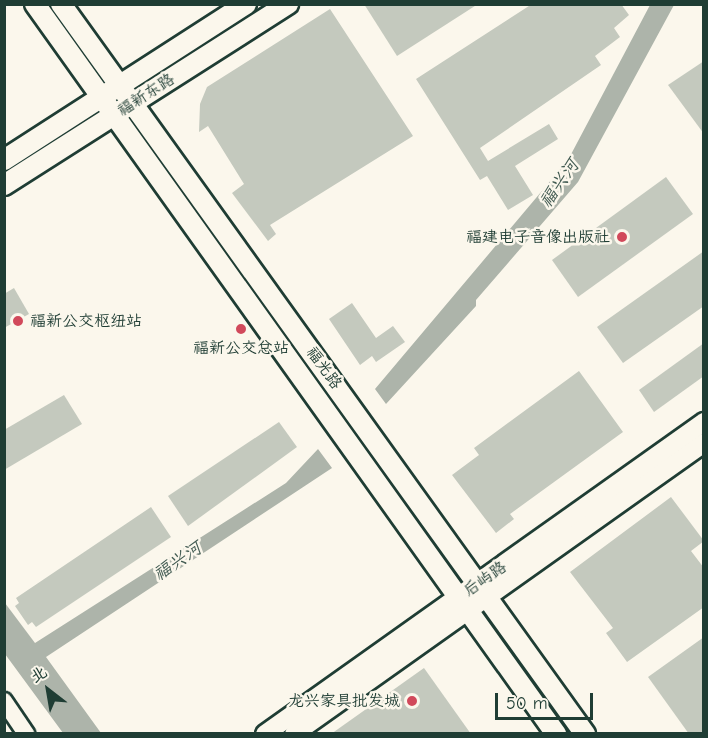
<!DOCTYPE html>
<meta charset="utf-8">
<style>
body{margin:0}
#map{position:relative;width:708px;height:738px;overflow:hidden;background:#fbf7ec;font-family:"Comic Neue","LXGW WenKai TC",sans-serif}
div>[style]{position:absolute}
[style*='--x']{left:calc(var(--x)*1px);top:calc(var(--y)*1px);width:calc(var(--w)*1px);rotate:calc(var(--a)*1deg)}
.water>*{inset:0;background:#adb4aa}
.building>*{inset:0;background:#c4c9be}
.roads{filter:drop-shadow(2px 0 #1f3d34) drop-shadow(-2px 0 #1f3d34) drop-shadow(0 2px #1f3d34) drop-shadow(0 -2px #1f3d34)}
.tertiary>*{height:16px;margin:-8px;padding:0 8px;transform-origin:8px;border-radius:8px;background:#fbf7ec}
.secondary>*{height:18px;margin:-9px;padding:0 9px;transform-origin:9px;border-radius:9px;background:#fbf7ec}
.primary>*{height:20px;margin:-10px;padding:0 10px;transform-origin:10px;border-radius:10px;background:#fbf7ec}
.dots>*{width:16px;height:16px;translate:-50% -50%;box-sizing:border-box;border:3px solid #fbf7ec;border-radius:50%}
span{translate:-50% -50%;white-space:nowrap;text-align:center;line-height:1.15;-webkit-text-stroke:5px #fbf7ec;paint-order:stroke}
.street-label{font-size:16px;color:#1f3d34}
.poi-label{font-size:16px;color:#1f3d34}
.right{translate:-100% -50%;text-align:right}
.left{translate:0 -50%;text-align:left}
.water-label{font-size:18px;color:#425b52;font-style:italic}
.frame{position:absolute;inset:0;border:6px solid #1f3d34;pointer-events:none}
.north{position:absolute;left:18px;top:660px;width:60px;height:60px;-webkit-text-stroke:4px #fbf7ec;paint-order:stroke;rotate:329deg;font-size:16px;font-weight:700;line-height:24px;text-align:center;color:#1f3d34}
.north::after{content:'';display:block;margin:auto;width:21px;height:27px;background:#1f3d34;clip-path:polygon(50% 0,100% 100%,50% 72%,0 100%)}
.scale{position:absolute;left:495px;top:693px;width:98px;height:27px;box-sizing:border-box;border:3px solid #1f3d34;border-top:0;padding-left:8px;font-size:18px;line-height:21px;white-space:nowrap;color:#1f3d34;-webkit-text-stroke:4px #fbf7ec;paint-order:stroke}
</style>
<div id="map">
<div class="water">
<div style="clip-path:polygon(650px 5px,674px 5px,578px 182px,476px 300px,476px 306px,386px 404px,375px 389px,568px 160px)"></div>
<div style="clip-path:polygon(318px 449px,332px 468px,46px 657px,101px 733px,63px 733px,5px 654px,5px 603px,35px 643px,286px 483px)"></div>
</div>
<div class="building">
<div style="clip-path:polygon(364px 4px,478px 4px,397px 56px)"></div>
<div style="clip-path:polygon(532px 4px,621px 4px,629px 15px,614px 28px,620px 37px,595px 56px,601px 65px,480px 148px,488px 161px,549px 124px,558px 139px,515px 166px,533px 195px,508px 210px,487px 176px,480px 180px,416px 79px)"></div>
<div style="clip-path:polygon(330px 9px,413px 136px,270px 225px,276px 234px,268px 241px,232px 193px,244px 184px,208px 126px,199px 132px,200px 104px,207px 87px)"></div>
<div style="clip-path:polygon(704px 61px,704px 134px,668px 85px)"></div>
<div style="clip-path:polygon(666px 177px,693px 214px,578px 297px,552px 260px)"></div>
<div style="clip-path:polygon(704px 251px,704px 306px,623px 363px,597px 327px)"></div>
<div style="clip-path:polygon(14px 288px,29px 314px,4px 328px,4px 294px)"></div>
<div style="clip-path:polygon(352px 303px,376px 338px,393px 326px,405px 342px,376px 362px,372px 356px,360px 365px,329px 319px)"></div>
<div style="clip-path:polygon(704px 343px,704px 376px,654px 412px,639px 390px)"></div>
<div style="clip-path:polygon(579px 371px,623px 432px,510px 514px,514px 519px,496px 533px,452px 475px,479px 455px,474px 448px)"></div>
<div style="clip-path:polygon(64px 395px,82px 424px,4px 470px,4px 430px)"></div>
<div style="clip-path:polygon(279px 422px,297px 447px,188px 526px,168px 496px)"></div>
<div style="clip-path:polygon(671px 497px,704px 541px,691px 551px,704px 568px,704px 607px,627px 662px,606px 633px,613px 628px,570px 572px)"></div>
<div style="clip-path:polygon(151px 507px,171px 537px,36px 627px,32px 622px,28px 625px,15px 606px,19px 603px,16px 598px)"></div>
<div style="clip-path:polygon(704px 637px,704px 734px,689px 734px,648px 677px)"></div>
<div style="clip-path:polygon(424px 668px,471px 734px,331px 734px)"></div>
</div>
<div class="roads">
<div class="tertiary">
<div style="--x:4;--y:701;--w:40;--a:56"></div>
</div>
<div class="secondary">
<div style="--x:265;--y:734;--w:539;--a:-35.4"></div>
<div style="--x:294;--y:734;--w:503;--a:-35.37"></div>
</div>
<div class="primary">
<div style="--x:35;--y:4;--w:897;--a:54.48"></div>
<div style="--x:61;--y:4;--w:899;--a:54.33"></div>
<div style="--x:4;--y:160;--w:288;--a:-32.8"></div>
<div style="--x:4;--y:185;--w:337;--a:-32.5"></div>
</div>
</div>
<div class="dots">
<div style="left:622px;top:237px;background:#d1495b"></div>
<div style="left:18px;top:321px;background:#d1495b"></div>
<div style="left:241px;top:329px;background:#d1495b"></div>
<div style="left:412px;top:701px;background:#d1495b"></div>
</div>
<div class="street-label">
<span style="left:146px;top:95px;rotate:-33deg">福新东路</span>
<span style="left:324px;top:368px;rotate:54deg">福光路</span>
<span style="left:485px;top:579px;rotate:-35deg">后屿路</span>
</div>
<div class="poi-label">
<span class="right" style="left:610px;top:237px">福建电子音像出版社</span>
<span class="left" style="left:30px;top:321px">福新公交枢纽站</span>
<span style="left:241px;top:348px">福新公交总站</span>
<span class="right" style="left:400px;top:701px">龙兴家具批发城</span>
</div>
<div class="water-label">
<span style="left:560px;top:184px;rotate:-55deg">福兴河</span>
<span style="left:178px;top:562px;rotate:-34deg">福兴河</span>
</div>
<div class="frame"></div>
<div class="north">北</div>
<div class="scale">50 m</div>
</div>
